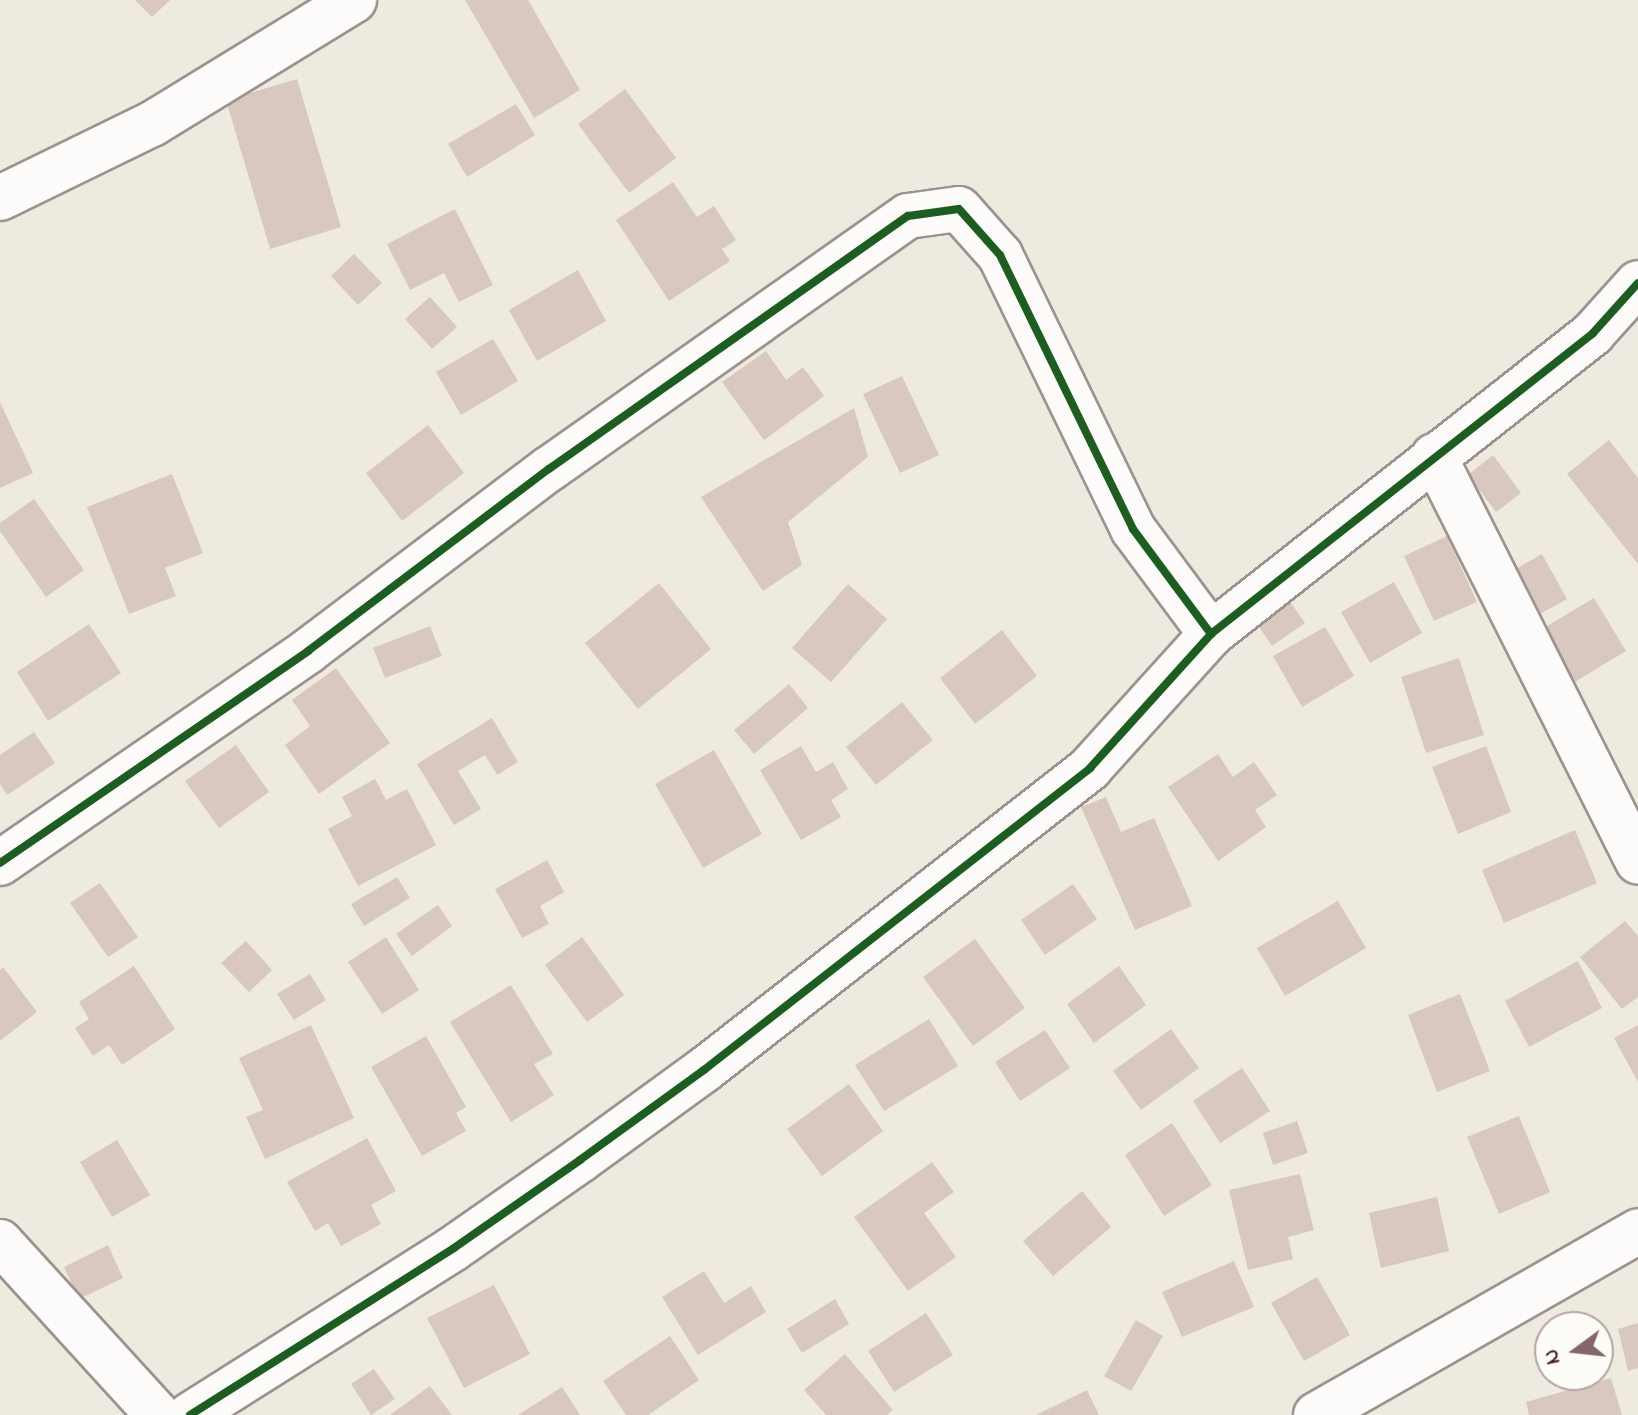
<!DOCTYPE html>
<style>
body{margin:0}
#map{position:relative;width:1638px;height:1415px;overflow:hidden;background:#efeadf;font-family:"Indie Flower",sans-serif}
div>[style]{position:absolute}
[style*='--x']{left:calc(var(--x)*1px);top:calc(var(--y)*1px);width:calc(var(--w)*1px);rotate:calc(var(--a)*1deg)}
.building>*{inset:0;background:#d8c8bf}
.roads{filter:drop-shadow(2px 0 #9c928f) drop-shadow(-2px 0 #9c928f) drop-shadow(0 2px #9c928f) drop-shadow(0 -2px #9c928f)}
.minor>*{height:44px;margin:-22px;padding:0 22px;transform-origin:22px;border-radius:22px;background:#fdfcfa}
.cycleway>*{height:8px;margin:-4px;padding:0 4px;transform-origin:4px;border-radius:4px;background:#1b5e20}
span{translate:-50% -50%;white-space:nowrap;text-align:center;line-height:1.15;-webkit-text-stroke:6px #fdfcf7;paint-order:stroke}
.north{position:absolute;left:1534px;top:1311px;width:80px;height:80px;box-sizing:border-box;background:#fdfcf7;border:2px solid #b5a4a5;border-radius:50%;rotate:255deg;font-size:22px;font-weight:700;line-height:32px;text-align:center;color:#4a1f2b}
.north::after{content:'';display:block;margin:auto;width:28px;height:36px;background:#84666a;clip-path:polygon(50% 0,100% 100%,50% 72%,0 100%)}
</style>
<div id="map">
<div class="building">
<div style="clip-path:polygon(135px 0,170px 0,152px 17px)"></div>
<div style="clip-path:polygon(465px 0,528px 0,580px 90px,534px 118px)"></div>
<div style="clip-path:polygon(297px 79px,341px 227px,270px 249px,226px 100px)"></div>
<div style="clip-path:polygon(625px 89px,676px 158px,629px 193px,578px 124px)"></div>
<div style="clip-path:polygon(516px 104px,535px 135px,467px 177px,448px 144px)"></div>
<div style="clip-path:polygon(673px 182px,697px 217px,714px 206px,736px 240px,722px 249px,730px 261px,669px 301px,616px 220px)"></div>
<div style="clip-path:polygon(455px 209px,493px 285px,459px 302px,444px 273px,410px 290px,387px 244px)"></div>
<div style="clip-path:polygon(354px 254px,382px 283px,358px 305px,331px 276px)"></div>
<div style="clip-path:polygon(578px 270px,606px 321px,537px 361px,509px 310px)"></div>
<div style="clip-path:polygon(430px 297px,457px 327px,432px 349px,405px 319px)"></div>
<div style="clip-path:polygon(493px 339px,518px 381px,461px 415px,436px 372px)"></div>
<div style="clip-path:polygon(766px 351px,786px 380px,803px 367px,824px 396px,764px 440px,722px 382px)"></div>
<div style="clip-path:polygon(902px 376px,939px 455px,900px 473px,863px 394px)"></div>
<div style="clip-path:polygon(0 402px,33px 473px,0 488px)"></div>
<div style="clip-path:polygon(854px 408px,868px 457px,788px 522px,802px 565px,763px 591px,701px 497px)"></div>
<div style="clip-path:polygon(428px 425px,464px 473px,402px 521px,366px 473px)"></div>
<div style="clip-path:polygon(1609px 440px,1638px 478px,1638px 564px,1567px 474px)"></div>
<div style="clip-path:polygon(1493px 455px,1521px 493px,1496px 512px,1468px 475px)"></div>
<div style="clip-path:polygon(172px 474px,203px 553px,165px 568px,176px 596px,129px 614px,87px 507px)"></div>
<div style="clip-path:polygon(34px 499px,84px 570px,46px 597px,0 531px,0 523px)"></div>
<div style="clip-path:polygon(1447px 536px,1477px 602px,1434px 621px,1404px 556px)"></div>
<div style="clip-path:polygon(1542px 554px,1567px 599px,1540px 614px,1514px 570px)"></div>
<div style="clip-path:polygon(1394px 582px,1422px 633px,1370px 663px,1341px 612px)"></div>
<div style="clip-path:polygon(659px 583px,711px 649px,638px 709px,585px 643px)"></div>
<div style="clip-path:polygon(848px 584px,887px 619px,831px 682px,792px 648px)"></div>
<div style="clip-path:polygon(1284px 593px,1305px 623px,1272px 646px,1251px 615px)"></div>
<div style="clip-path:polygon(1594px 598px,1626px 651px,1573px 683px,1542px 629px)"></div>
<div style="clip-path:polygon(89px 624px,121px 673px,48px 721px,17px 672px)"></div>
<div style="clip-path:polygon(430px 626px,442px 656px,385px 678px,373px 648px)"></div>
<div style="clip-path:polygon(1325px 627px,1354px 676px,1302px 707px,1273px 656px)"></div>
<div style="clip-path:polygon(1002px 630px,1037px 676px,975px 724px,940px 678px)"></div>
<div style="clip-path:polygon(1459px 658px,1484px 735px,1426px 753px,1401px 677px)"></div>
<div style="clip-path:polygon(336px 668px,390px 743px,319px 794px,285px 745px,310px 726px,292px 700px)"></div>
<div style="clip-path:polygon(789px 684px,808px 708px,754px 754px,734px 730px)"></div>
<div style="clip-path:polygon(902px 702px,933px 740px,876px 785px,846px 747px)"></div>
<div style="clip-path:polygon(492px 718px,518px 762px,497px 775px,485px 755px,458px 771px,481px 809px,454px 825px,417px 764px)"></div>
<div style="clip-path:polygon(34px 732px,55px 763px,7px 795px,0 784px,0 755px)"></div>
<div style="clip-path:polygon(236px 745px,269px 792px,219px 828px,185px 781px)"></div>
<div style="clip-path:polygon(801px 746px,816px 772px,833px 762px,848px 789px,831px 800px,841px 817px,801px 840px,760px 770px)"></div>
<div style="clip-path:polygon(1486px 746px,1511px 812px,1458px 834px,1432px 767px)"></div>
<div style="clip-path:polygon(714px 750px,762px 834px,703px 868px,655px 784px)"></div>
<div style="clip-path:polygon(1218px 754px,1233px 777px,1254px 762px,1277px 795px,1255px 810px,1266px 827px,1218px 861px,1168px 787px)"></div>
<div style="clip-path:polygon(375px 779px,386px 800px,407px 789px,436px 845px,358px 886px,328px 829px,352px 816px,342px 797px)"></div>
<div style="clip-path:polygon(1106px 797px,1121px 832px,1154px 818px,1192px 906px,1135px 930px,1081px 807px)"></div>
<div style="clip-path:polygon(1575px 830px,1597px 883px,1504px 923px,1482px 870px)"></div>
<div style="clip-path:polygon(547px 860px,564px 892px,540px 906px,549px 924px,522px 938px,495px 889px)"></div>
<div style="clip-path:polygon(397px 877px,410px 898px,364px 926px,351px 904px)"></div>
<div style="clip-path:polygon(100px 883px,138px 937px,108px 957px,70px 903px)"></div>
<div style="clip-path:polygon(1073px 884px,1097px 919px,1045px 955px,1021px 920px)"></div>
<div style="clip-path:polygon(1338px 901px,1366px 948px,1285px 996px,1257px 948px)"></div>
<div style="clip-path:polygon(438px 905px,452px 926px,412px 956px,396px 934px)"></div>
<div style="clip-path:polygon(1625px 921px,1638px 936px,1638px 997px,1622px 1009px,1580px 957px)"></div>
<div style="clip-path:polygon(386px 937px,419px 990px,382px 1014px,348px 962px)"></div>
<div style="clip-path:polygon(582px 937px,624px 995px,587px 1022px,545px 965px)"></div>
<div style="clip-path:polygon(975px 939px,1025px 1008px,973px 1046px,923px 977px)"></div>
<div style="clip-path:polygon(246px 941px,272px 970px,249px 992px,221px 963px)"></div>
<div style="clip-path:polygon(1578px 961px,1602px 1008px,1529px 1047px,1505px 1001px)"></div>
<div style="clip-path:polygon(134px 966px,175px 1029px,122px 1065px,109px 1045px,93px 1056px,75px 1028px,89px 1019px,79px 1002px)"></div>
<div style="clip-path:polygon(1119px 966px,1146px 1005px,1094px 1043px,1067px 1004px)"></div>
<div style="clip-path:polygon(3px 967px,37px 1012px,0 1041px,0 970px)"></div>
<div style="clip-path:polygon(310px 974px,326px 1000px,294px 1020px,277px 994px)"></div>
<div style="clip-path:polygon(511px 985px,553px 1054px,534px 1064px,554px 1095px,511px 1122px,450px 1022px)"></div>
<div style="clip-path:polygon(1460px 994px,1490px 1071px,1437px 1092px,1408px 1015px)"></div>
<div style="clip-path:polygon(929px 1019px,958px 1066px,884px 1111px,855px 1065px)"></div>
<div style="clip-path:polygon(311px 1025px,354px 1118px,265px 1159px,246px 1117px,263px 1110px,239px 1058px)"></div>
<div style="clip-path:polygon(1638px 1025px,1638px 1082px,1614px 1038px)"></div>
<div style="clip-path:polygon(1171px 1029px,1199px 1068px,1141px 1110px,1113px 1071px)"></div>
<div style="clip-path:polygon(1045px 1030px,1070px 1068px,1020px 1101px,995px 1062px)"></div>
<div style="clip-path:polygon(426px 1036px,466px 1107px,456px 1113px,466px 1131px,422px 1156px,371px 1067px)"></div>
<div style="clip-path:polygon(1242px 1068px,1270px 1111px,1220px 1143px,1193px 1101px)"></div>
<div style="clip-path:polygon(849px 1084px,883px 1131px,822px 1176px,787px 1129px)"></div>
<div style="clip-path:polygon(1519px 1116px,1550px 1192px,1499px 1214px,1467px 1137px)"></div>
<div style="clip-path:polygon(1297px 1121px,1308px 1153px,1273px 1165px,1263px 1133px)"></div>
<div style="clip-path:polygon(1172px 1123px,1212px 1185px,1164px 1216px,1125px 1155px)"></div>
<div style="clip-path:polygon(367px 1138px,396px 1191px,371px 1205px,381px 1224px,341px 1246px,328px 1223px,315px 1231px,287px 1182px)"></div>
<div style="clip-path:polygon(117px 1140px,150px 1195px,112px 1217px,80px 1162px)"></div>
<div style="clip-path:polygon(932px 1162px,954px 1192px,924px 1213px,956px 1257px,908px 1291px,854px 1217px)"></div>
<div style="clip-path:polygon(1300px 1174px,1314px 1230px,1288px 1237px,1293px 1259px,1248px 1270px,1229px 1190px)"></div>
<div style="clip-path:polygon(1082px 1191px,1111px 1227px,1053px 1276px,1023px 1241px)"></div>
<div style="clip-path:polygon(1437px 1197px,1449px 1251px,1381px 1268px,1369px 1213px)"></div>
<div style="clip-path:polygon(108px 1245px,123px 1278px,79px 1299px,64px 1267px)"></div>
<div style="clip-path:polygon(1234px 1261px,1254px 1307px,1182px 1337px,1162px 1292px)"></div>
<div style="clip-path:polygon(704px 1271px,724px 1303px,751px 1286px,766px 1312px,698px 1355px,662px 1297px)"></div>
<div style="clip-path:polygon(1317px 1277px,1350px 1335px,1304px 1361px,1271px 1303px)"></div>
<div style="clip-path:polygon(494px 1285px,530px 1354px,464px 1388px,427px 1318px)"></div>
<div style="clip-path:polygon(835px 1299px,849px 1324px,802px 1353px,787px 1329px)"></div>
<div style="clip-path:polygon(926px 1313px,953px 1355px,894px 1392px,868px 1351px)"></div>
<div style="clip-path:polygon(1136px 1320px,1163px 1336px,1131px 1391px,1104px 1376px)"></div>
<div style="clip-path:polygon(1638px 1323px,1638px 1368px,1628px 1371px,1618px 1329px)"></div>
<div style="clip-path:polygon(670px 1336px,699px 1380px,648px 1415px,626px 1415px,603px 1381px)"></div>
<div style="clip-path:polygon(845px 1354px,893px 1410px,887px 1415px,826px 1415px,804px 1390px)"></div>
<div style="clip-path:polygon(374px 1369px,395px 1399px,371px 1415px,351px 1384px)"></div>
<div style="clip-path:polygon(1611px 1378px,1622px 1415px,1529px 1415px,1526px 1402px)"></div>
<div style="clip-path:polygon(430px 1386px,452px 1415px,390px 1415px)"></div>
<div style="clip-path:polygon(562px 1387px,580px 1415px,518px 1415px)"></div>
<div style="clip-path:polygon(1087px 1390px,1099px 1415px,1036px 1415px)"></div>
</div>
<div class="roads">
<div class="minor">
<div style="--x:0;--y:198;--w:169;--a:-26"></div>
<div style="--x:152;--y:124;--w:237;--a:-31.5"></div>
<div style="--x:1434;--y:456;--w:454;--a:63.3"></div>
<div style="--x:0;--y:863;--w:374;--a:-34.5"></div>
<div style="--x:308;--y:651;--w:302;--a:-37.1"></div>
<div style="--x:549;--y:469;--w:439;--a:-35.2"></div>
<div style="--x:908;--y:216;--w:51;--a:-7.8"></div>
<div style="--x:959;--y:209;--w:62;--a:48.3"></div>
<div style="--x:1000;--y:255;--w:305;--a:64.1"></div>
<div style="--x:1133;--y:529;--w:131;--a:53.4"></div>
<div style="--x:0;--y:1242;--w:234;--a:47.6"></div>
<div style="--x:190;--y:1415;--w:312;--a:-32.3"></div>
<div style="--x:454;--y:1248;--w:154;--a:-34.9"></div>
<div style="--x:580;--y:1160;--w:153;--a:-36"></div>
<div style="--x:704;--y:1070;--w:490;--a:-38"></div>
<div style="--x:1090;--y:768;--w:181;--a:-47.9"></div>
<div style="--x:1211;--y:634;--w:486;--a:-38.2"></div>
<div style="--x:1593;--y:333;--w:67;--a:-48"></div>
<div style="--x:1316;--y:1415;--w:371;--a:-29.7"></div>
</div>
</div>
<div class="cycleway">
<div style="--x:0;--y:863;--w:374;--a:-34.5"></div>
<div style="--x:308;--y:651;--w:302;--a:-37.1"></div>
<div style="--x:549;--y:469;--w:439;--a:-35.2"></div>
<div style="--x:908;--y:216;--w:51;--a:-7.8"></div>
<div style="--x:959;--y:209;--w:62;--a:48.3"></div>
<div style="--x:1000;--y:255;--w:305;--a:64.1"></div>
<div style="--x:1133;--y:529;--w:131;--a:53.4"></div>
<div style="--x:190;--y:1415;--w:312;--a:-32.3"></div>
<div style="--x:454;--y:1248;--w:154;--a:-34.9"></div>
<div style="--x:580;--y:1160;--w:153;--a:-36"></div>
<div style="--x:704;--y:1070;--w:490;--a:-38"></div>
<div style="--x:1090;--y:768;--w:181;--a:-47.9"></div>
<div style="--x:1211;--y:634;--w:486;--a:-38.2"></div>
<div style="--x:1593;--y:333;--w:67;--a:-48"></div>
</div>
<div class="north">N</div>
</div>
